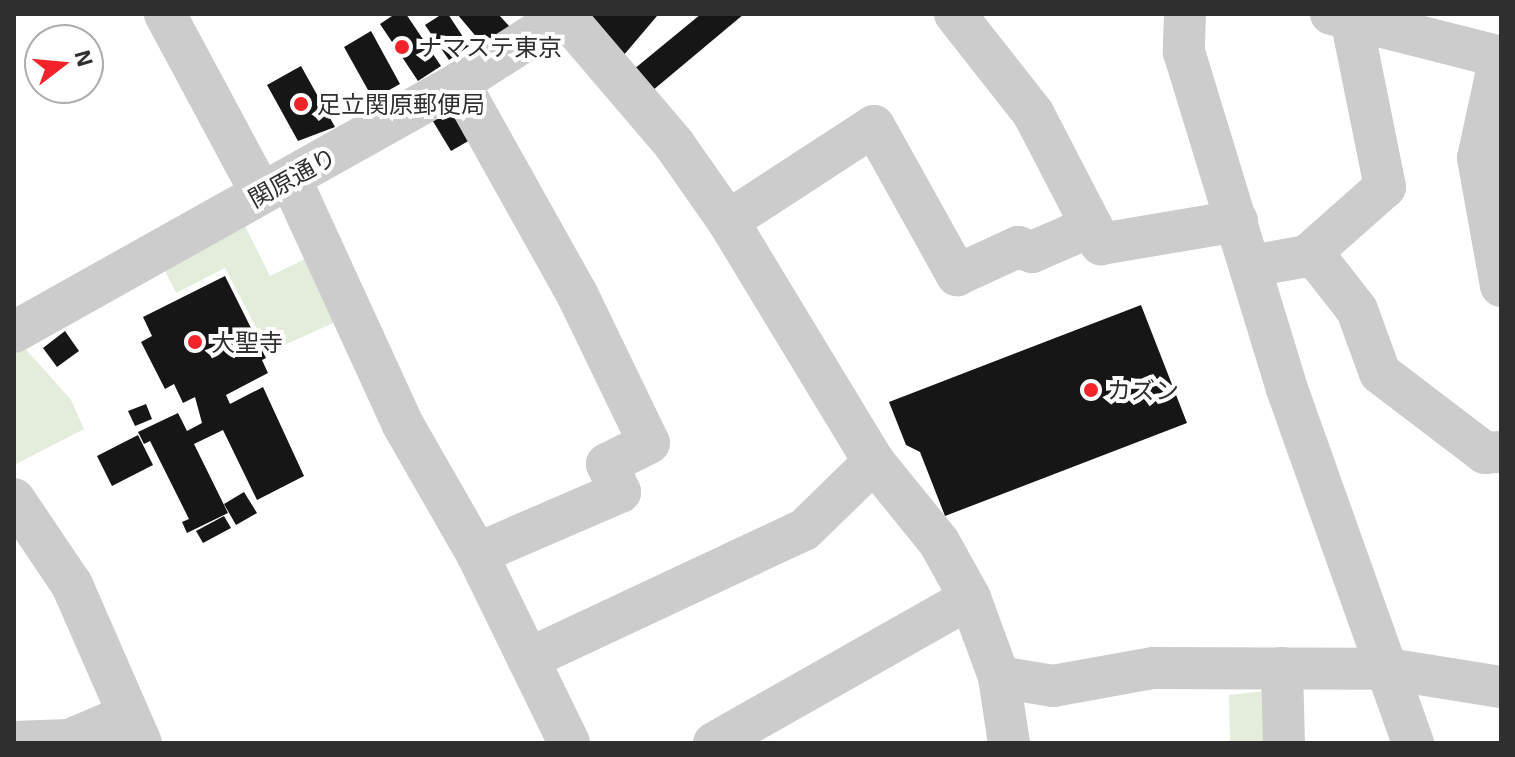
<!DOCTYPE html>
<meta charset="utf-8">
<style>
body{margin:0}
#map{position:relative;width:1515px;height:757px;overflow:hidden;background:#fff;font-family:"Exo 2","Noto Sans JP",sans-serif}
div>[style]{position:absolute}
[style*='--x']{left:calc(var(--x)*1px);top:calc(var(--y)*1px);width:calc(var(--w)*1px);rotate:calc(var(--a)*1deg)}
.green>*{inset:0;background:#e4eddb}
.building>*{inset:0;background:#161616}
.minor>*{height:42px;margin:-21px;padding:0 21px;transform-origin:21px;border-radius:21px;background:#ccc}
.dots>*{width:22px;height:22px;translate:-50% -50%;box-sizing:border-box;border:4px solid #fff;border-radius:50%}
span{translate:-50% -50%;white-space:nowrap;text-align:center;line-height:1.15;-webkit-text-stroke:8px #fff;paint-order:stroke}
.poi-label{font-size:24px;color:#2f2f2f}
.left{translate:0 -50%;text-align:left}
.street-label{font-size:24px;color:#2f2f2f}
.frame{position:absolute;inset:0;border:16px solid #2f2f2f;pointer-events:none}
.north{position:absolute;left:24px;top:24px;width:80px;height:80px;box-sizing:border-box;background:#fff;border:2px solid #acacac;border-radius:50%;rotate:74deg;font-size:22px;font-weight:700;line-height:32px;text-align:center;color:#2f2f2f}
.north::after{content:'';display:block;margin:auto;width:28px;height:36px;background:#f32429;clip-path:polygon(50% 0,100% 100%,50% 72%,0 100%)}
</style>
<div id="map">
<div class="green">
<div style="clip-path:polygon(243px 222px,270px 276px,311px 256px,342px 319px,269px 352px,225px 268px,176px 293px,162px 265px)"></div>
<div style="clip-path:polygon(23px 346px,71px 400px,84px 429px,14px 465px,14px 352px)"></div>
<div style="clip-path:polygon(1266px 691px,1272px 743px,1230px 743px,1229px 695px)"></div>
</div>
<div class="building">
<div style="clip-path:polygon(395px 14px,406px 14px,441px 66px,418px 81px,380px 24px)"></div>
<div style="clip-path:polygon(442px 14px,448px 14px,469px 46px,449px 60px,425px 25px)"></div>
<div style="clip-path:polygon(457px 14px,498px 14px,510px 27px,484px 46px)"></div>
<div style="clip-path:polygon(589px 14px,655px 14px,657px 16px,623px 56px)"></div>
<div style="clip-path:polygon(701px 14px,744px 14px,646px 96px,628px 74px)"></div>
<div style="clip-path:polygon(371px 31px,400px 84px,373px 99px,344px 47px)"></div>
<div style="clip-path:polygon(301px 66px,335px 127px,298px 141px,267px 85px)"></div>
<div style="clip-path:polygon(458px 102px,477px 136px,451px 151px,431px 118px)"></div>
<div style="clip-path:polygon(225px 276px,266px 358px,262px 360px,268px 373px,226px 395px,230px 404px,263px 387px,304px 476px,257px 500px,223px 430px,194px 444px,228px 513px,187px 533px,182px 522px,189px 519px,150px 441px,144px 444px,138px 432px,178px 413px,187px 431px,202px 423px,195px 397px,183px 403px,174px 384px,165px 389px,141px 342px,152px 336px,143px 317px)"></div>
<div style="clip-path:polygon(1141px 305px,1187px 423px,945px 516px,920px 452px,906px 445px,889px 402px)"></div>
<div style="clip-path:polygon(65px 331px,79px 351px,57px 367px,43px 348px)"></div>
<div style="clip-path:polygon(146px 404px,152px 419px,135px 426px,128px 411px)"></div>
<div style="clip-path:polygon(138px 435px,153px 465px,112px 486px,97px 456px)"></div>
<div style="clip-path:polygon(244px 492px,257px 513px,236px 525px,224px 504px)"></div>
<div style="clip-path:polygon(224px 516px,231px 528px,203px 543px,196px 531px)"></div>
</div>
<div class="minor">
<div style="--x:165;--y:14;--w:193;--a:61.8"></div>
<div style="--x:955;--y:14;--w:126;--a:51.8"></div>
<div style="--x:1033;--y:113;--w:148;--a:62.6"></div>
<div style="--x:1101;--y:244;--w:138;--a:-9.6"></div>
<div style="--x:1185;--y:14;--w:38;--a:92"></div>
<div style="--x:1184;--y:52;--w:352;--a:73"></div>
<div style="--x:1287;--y:389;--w:376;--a:70.4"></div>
<div style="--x:1331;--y:14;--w:175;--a:14.2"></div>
<div style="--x:564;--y:15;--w:170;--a:49.5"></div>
<div style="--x:674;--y:144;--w:94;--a:55"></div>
<div style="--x:728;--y:221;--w:282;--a:58.8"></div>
<div style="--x:874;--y:462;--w:103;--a:50.9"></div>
<div style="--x:939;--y:542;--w:64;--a:61"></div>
<div style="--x:970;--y:598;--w:84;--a:69.8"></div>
<div style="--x:999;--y:677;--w:67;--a:81.4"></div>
<div style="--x:1500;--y:57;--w:103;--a:102.3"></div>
<div style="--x:1478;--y:158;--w:130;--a:79.8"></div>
<div style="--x:459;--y:83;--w:242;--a:60.8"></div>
<div style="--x:577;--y:294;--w:165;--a:64.2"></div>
<div style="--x:649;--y:443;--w:47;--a:153.4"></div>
<div style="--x:607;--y:464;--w:31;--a:65"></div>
<div style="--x:620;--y:492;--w:156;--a:156.6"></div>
<div style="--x:290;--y:178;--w:269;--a:65.4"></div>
<div style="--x:402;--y:423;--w:151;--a:60.2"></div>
<div style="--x:477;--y:554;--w:210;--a:64"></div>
<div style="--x:728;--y:221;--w:174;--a:-33.1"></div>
<div style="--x:874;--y:126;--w:171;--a:60.9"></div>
<div style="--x:957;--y:275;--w:67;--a:-24.7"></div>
<div style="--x:1018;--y:247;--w:15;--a:20"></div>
<div style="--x:1032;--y:252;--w:65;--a:-23.4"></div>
<div style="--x:1307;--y:256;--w:104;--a:-41.5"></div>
<div style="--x:1385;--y:187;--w:177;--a:-101.4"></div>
<div style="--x:1251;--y:266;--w:57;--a:-10.1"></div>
<div style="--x:1307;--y:256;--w:12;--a:20"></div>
<div style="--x:1318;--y:260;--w:63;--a:52"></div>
<div style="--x:1357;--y:310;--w:67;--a:69.9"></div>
<div style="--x:1380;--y:373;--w:132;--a:37.3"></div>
<div style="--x:1485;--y:453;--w:16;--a:-4"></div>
<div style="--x:14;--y:332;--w:510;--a:-29.23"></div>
<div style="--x:459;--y:83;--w:127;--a:-32.8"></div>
<div style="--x:14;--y:499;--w:104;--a:56"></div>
<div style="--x:72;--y:585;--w:172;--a:66.4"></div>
<div style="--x:528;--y:659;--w:305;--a:-25.1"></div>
<div style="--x:804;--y:530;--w:98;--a:-44.2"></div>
<div style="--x:1282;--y:668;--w:75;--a:88.5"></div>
<div style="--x:999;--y:677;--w:55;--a:9.5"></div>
<div style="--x:1053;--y:686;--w:102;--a:-10.2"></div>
<div style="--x:1153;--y:668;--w:235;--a:0.2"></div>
<div style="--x:1388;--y:669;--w:114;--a:9.1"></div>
<div style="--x:14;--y:742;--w:55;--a:-2.1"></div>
<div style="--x:69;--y:740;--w:64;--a:-23"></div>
<div style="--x:714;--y:743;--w:294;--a:-29.5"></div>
</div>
<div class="dots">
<div style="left:402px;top:47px;background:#f32429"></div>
<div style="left:301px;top:104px;background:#f32429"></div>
<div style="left:195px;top:342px;background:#f32429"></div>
<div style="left:1091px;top:390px;background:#f32429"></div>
</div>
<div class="poi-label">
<span class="left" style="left:418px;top:47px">ナマステ東京</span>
<span class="left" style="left:317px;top:104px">足立関原郵便局</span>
<span class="left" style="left:211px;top:342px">大聖寺</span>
<span class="left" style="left:1107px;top:390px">カズン</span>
</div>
<div class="street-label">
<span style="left:292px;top:177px;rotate:-29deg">関原通り</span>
</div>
<div class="frame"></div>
<div class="north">N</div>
</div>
